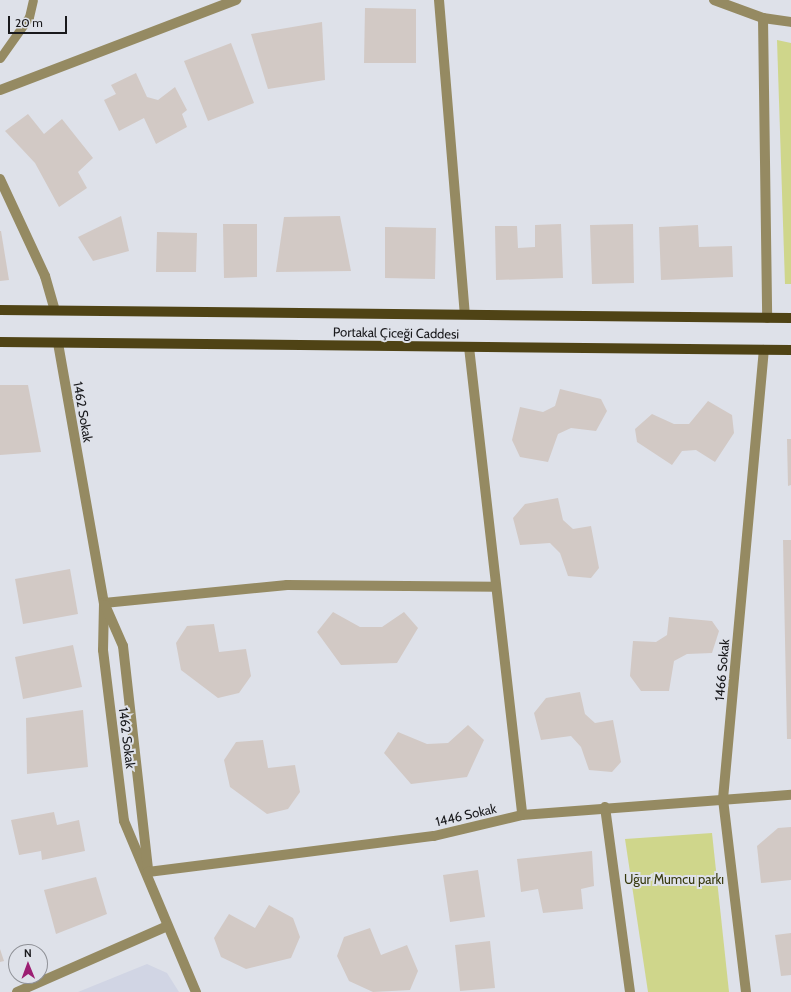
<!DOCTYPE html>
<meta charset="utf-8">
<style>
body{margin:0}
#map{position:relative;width:791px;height:992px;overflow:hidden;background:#dee1e9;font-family:Cabin,sans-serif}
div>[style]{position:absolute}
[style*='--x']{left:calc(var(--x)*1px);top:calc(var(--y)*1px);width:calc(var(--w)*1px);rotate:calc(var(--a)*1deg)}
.built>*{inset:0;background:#d1d5e4}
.green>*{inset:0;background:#cfd68b}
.building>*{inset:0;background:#d2c9c5}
.lane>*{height:9px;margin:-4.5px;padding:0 4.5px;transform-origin:4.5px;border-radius:4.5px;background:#958a62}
.street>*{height:10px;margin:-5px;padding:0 5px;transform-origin:5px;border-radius:5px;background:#958a62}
.primary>*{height:10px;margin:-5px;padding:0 5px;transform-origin:5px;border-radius:5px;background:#4f4315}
span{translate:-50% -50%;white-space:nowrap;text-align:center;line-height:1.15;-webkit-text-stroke:4px #dee1e9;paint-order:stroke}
.street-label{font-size:13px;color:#19191c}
.park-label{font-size:13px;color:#36380c}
.north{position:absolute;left:8px;top:944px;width:40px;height:40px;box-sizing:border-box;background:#dee1e9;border:1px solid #8f9197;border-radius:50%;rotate:359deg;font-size:11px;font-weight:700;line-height:16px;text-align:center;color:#19191c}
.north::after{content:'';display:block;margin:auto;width:14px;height:18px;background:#9c1e73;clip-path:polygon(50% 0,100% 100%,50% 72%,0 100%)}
.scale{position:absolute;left:8px;top:16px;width:59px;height:18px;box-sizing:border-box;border:2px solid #19191c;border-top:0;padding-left:5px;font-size:12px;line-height:14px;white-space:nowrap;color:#19191c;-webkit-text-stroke:3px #dee1e9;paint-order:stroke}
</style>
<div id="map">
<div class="built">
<div style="clip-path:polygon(147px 964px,167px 973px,179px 992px,78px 992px)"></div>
</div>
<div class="green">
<div style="clip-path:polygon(777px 40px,791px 43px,791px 284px,785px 284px)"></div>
<div style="clip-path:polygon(712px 833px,729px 992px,648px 992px,625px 839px)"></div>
</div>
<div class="building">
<div style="clip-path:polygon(365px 8px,416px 9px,416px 63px,364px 63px)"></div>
<div style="clip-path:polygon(322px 22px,325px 80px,268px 89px,251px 34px)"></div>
<div style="clip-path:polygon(231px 43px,254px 103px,208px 121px,184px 61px)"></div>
<div style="clip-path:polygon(136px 73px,147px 97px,158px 100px,175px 87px,187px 110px,182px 114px,187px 127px,156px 144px,144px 118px,119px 131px,104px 100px,116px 94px,111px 85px)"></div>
<div style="clip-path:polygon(28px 114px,44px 134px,62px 119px,93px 158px,78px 172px,87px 188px,59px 207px,35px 163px,5px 131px)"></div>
<div style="clip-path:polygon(121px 216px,129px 251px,93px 261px,78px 237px)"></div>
<div style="clip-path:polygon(340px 216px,351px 271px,276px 272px,284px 217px)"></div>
<div style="clip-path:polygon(223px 224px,257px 224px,257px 277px,224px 278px)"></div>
<div style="clip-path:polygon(561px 224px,563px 278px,496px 280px,495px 226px,517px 226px,518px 248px,535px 247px,535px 225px)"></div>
<div style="clip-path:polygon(633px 224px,634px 283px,592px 284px,590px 225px)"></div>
<div style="clip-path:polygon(698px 225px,699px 247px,732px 246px,733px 277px,661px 280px,659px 227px)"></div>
<div style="clip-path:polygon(385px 227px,436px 228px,435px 279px,385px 278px)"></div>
<div style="clip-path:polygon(0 231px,1px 231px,9px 280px,0 281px)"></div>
<div style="clip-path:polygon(157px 232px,197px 233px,196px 272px,156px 272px)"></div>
<div style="clip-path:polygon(0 385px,28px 385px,41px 452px,0 455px)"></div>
<div style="clip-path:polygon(560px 389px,601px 399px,607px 411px,596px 431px,571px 428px,558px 434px,548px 462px,520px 457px,512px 440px,520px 407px,543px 412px,555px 406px)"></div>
<div style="clip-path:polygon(708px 401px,732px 415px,734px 433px,715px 462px,696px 450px,682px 451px,672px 465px,637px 442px,635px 429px,652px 414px,674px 424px,689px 424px)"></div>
<div style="clip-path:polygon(787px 439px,791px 439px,791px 485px,788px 486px)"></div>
<div style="clip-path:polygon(558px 498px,563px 520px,573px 529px,591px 526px,599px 568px,591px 578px,568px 576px,560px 553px,550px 543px,520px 545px,513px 518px,525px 504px)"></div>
<div style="clip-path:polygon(783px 540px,791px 540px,791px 739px,787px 739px)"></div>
<div style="clip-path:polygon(70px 569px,78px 614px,23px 624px,15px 579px)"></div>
<div style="clip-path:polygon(333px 612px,360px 627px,382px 627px,404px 612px,418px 628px,397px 663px,341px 665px,317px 632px)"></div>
<div style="clip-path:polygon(669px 617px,712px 621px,719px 631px,712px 653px,687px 654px,674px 661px,669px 691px,641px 691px,630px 676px,633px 641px,656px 642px,667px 635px)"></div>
<div style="clip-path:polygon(214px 624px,219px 652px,246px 649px,251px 676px,239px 693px,218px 698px,181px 670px,176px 643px,187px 626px)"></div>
<div style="clip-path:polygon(73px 645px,82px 687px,23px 699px,15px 657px)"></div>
<div style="clip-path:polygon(580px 692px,585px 714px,595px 723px,613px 720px,621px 762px,612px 772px,589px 770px,581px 747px,571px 736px,541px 740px,534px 713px,546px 698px)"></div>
<div style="clip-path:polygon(83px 710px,88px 767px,27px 774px,26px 718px)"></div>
<div style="clip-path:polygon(468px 725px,484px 740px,467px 777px,411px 784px,384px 753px,398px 732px,427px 744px,448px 743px)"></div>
<div style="clip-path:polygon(263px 740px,268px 768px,295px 765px,300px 792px,288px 809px,267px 814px,230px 787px,224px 760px,236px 742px)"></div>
<div style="clip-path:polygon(54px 812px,57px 825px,79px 820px,85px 851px,42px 860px,41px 851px,19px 855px,11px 820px)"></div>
<div style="clip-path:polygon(791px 827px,791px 880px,761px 883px,757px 846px,778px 828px)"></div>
<div style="clip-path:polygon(592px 851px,594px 886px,581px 889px,583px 909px,543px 913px,538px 889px,521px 892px,517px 859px)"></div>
<div style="clip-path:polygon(478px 870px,485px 917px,450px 922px,443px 875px)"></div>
<div style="clip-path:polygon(96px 877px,107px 914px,56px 934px,44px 890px)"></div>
<div style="clip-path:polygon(269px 905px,293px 918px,300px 937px,291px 958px,246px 969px,221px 957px,214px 938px,229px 914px,255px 928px)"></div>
<div style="clip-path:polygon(370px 928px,381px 955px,407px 945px,418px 971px,410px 990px,373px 992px,349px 981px,337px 956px,344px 937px)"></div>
<div style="clip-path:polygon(791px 933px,791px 975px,781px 976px,775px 935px)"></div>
<div style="clip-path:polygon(490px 941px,495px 988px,460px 991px,455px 945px)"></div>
<div style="clip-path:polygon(0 949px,4px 961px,0 962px)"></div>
</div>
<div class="lane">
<div style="--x:0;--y:58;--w:50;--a:-54.7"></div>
<div style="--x:29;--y:17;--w:17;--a:-77"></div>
</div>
<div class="street">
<div style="--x:439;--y:0;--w:315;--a:85.3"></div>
<div style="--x:714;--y:0;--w:52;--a:20.2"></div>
<div style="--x:763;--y:18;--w:28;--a:8"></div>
<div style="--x:763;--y:18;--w:300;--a:89.2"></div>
<div style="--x:0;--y:90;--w:253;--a:-20.9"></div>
<div style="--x:0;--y:179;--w:107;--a:65.1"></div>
<div style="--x:45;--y:276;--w:35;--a:74"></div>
<div style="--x:58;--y:343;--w:264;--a:80"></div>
<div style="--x:104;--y:603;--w:47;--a:91.2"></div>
<div style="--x:103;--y:650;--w:172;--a:83"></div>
<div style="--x:124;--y:821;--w:186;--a:67.2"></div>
<div style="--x:469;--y:347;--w:471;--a:83.5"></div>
<div style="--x:104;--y:603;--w:184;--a:-5.6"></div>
<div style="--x:287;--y:585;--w:209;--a:0.5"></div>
<div style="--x:105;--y:605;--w:45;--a:66.3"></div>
<div style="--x:123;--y:646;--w:223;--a:83.6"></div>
<div style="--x:605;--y:807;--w:187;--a:82.3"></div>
<div style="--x:148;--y:872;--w:288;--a:-7.2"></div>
<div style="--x:434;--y:836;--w:90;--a:-13.4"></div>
<div style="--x:522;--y:815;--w:270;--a:-4.3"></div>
<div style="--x:17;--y:992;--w:164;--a:-23.7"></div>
<div style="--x:746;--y:992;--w:194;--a:-96.8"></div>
<div style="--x:723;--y:799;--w:451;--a:-84.8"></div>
</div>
<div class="primary">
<div style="--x:0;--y:310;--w:791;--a:0.58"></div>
<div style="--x:0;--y:342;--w:791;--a:0.58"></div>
</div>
<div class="street-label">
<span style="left:396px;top:333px;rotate:1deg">Portakal Çiceği Caddesi</span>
<span style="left:83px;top:412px;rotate:80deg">1462 Sokak</span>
<span style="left:722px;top:670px;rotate:-85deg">1466 Sokak</span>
<span style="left:127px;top:738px;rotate:83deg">1462 Sokak</span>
<span style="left:466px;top:815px;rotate:-13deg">1446 Sokak</span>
</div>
<div class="park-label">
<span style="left:674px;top:879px">Uğur Mumcu parkı</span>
</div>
<div class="north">N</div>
<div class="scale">20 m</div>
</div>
